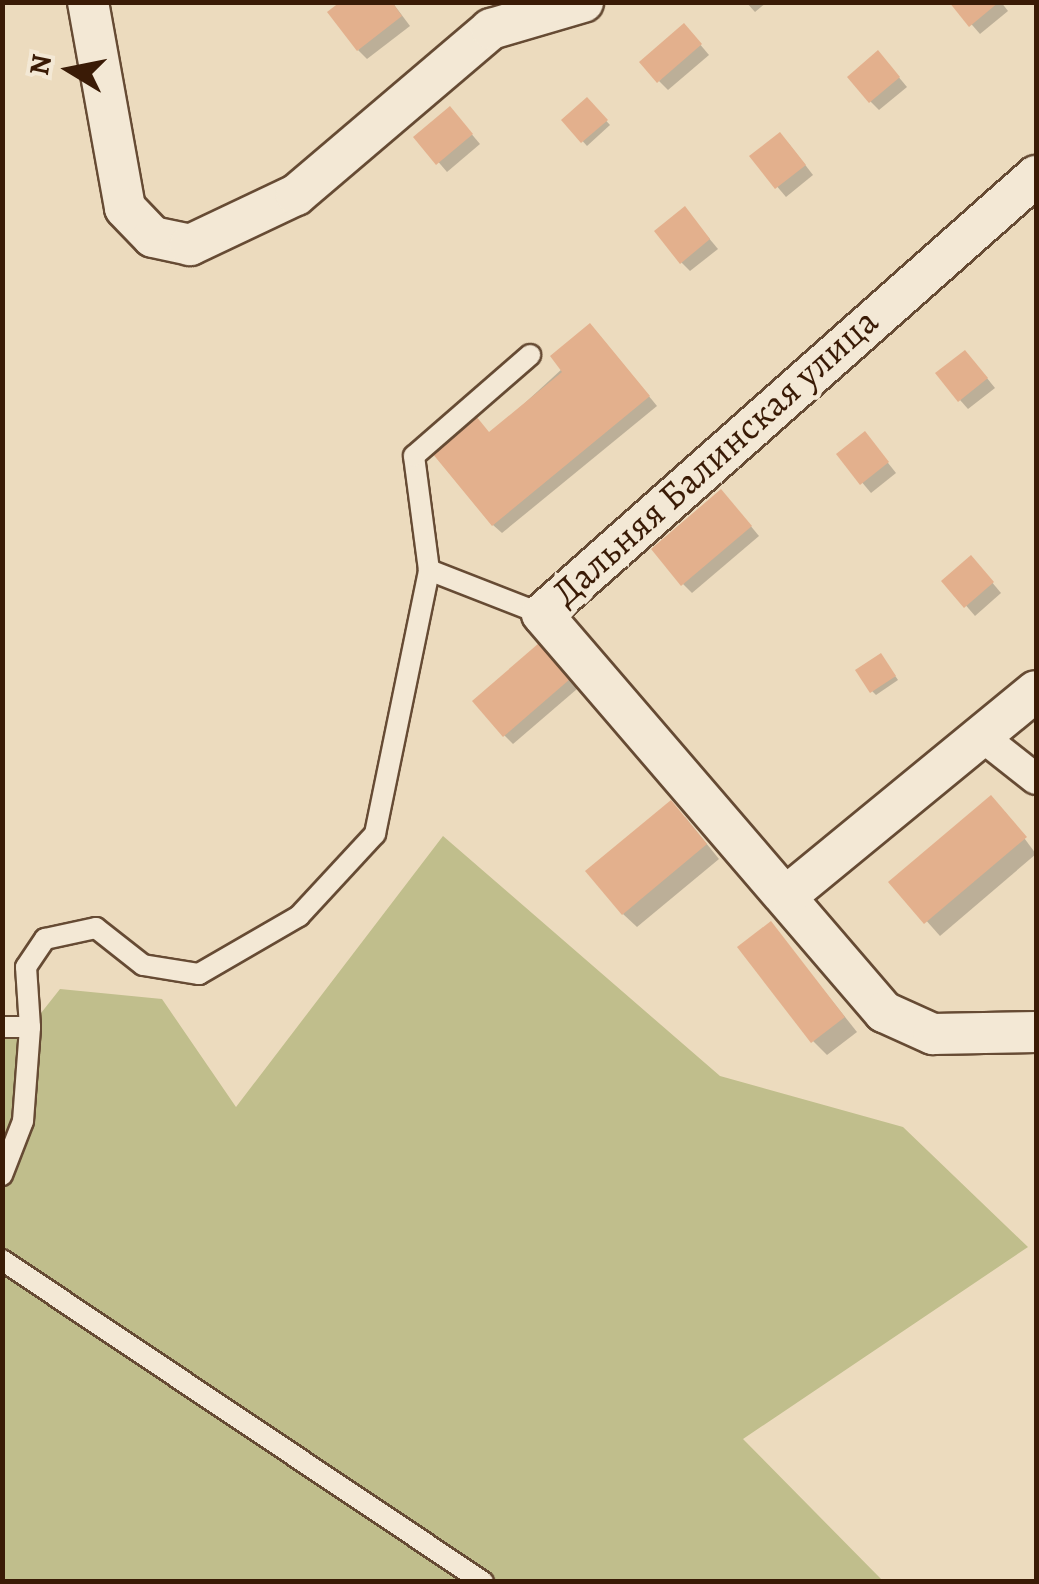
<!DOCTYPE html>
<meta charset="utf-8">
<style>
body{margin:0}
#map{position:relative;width:1039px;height:1584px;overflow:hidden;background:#ecdbbe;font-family:Alegreya,serif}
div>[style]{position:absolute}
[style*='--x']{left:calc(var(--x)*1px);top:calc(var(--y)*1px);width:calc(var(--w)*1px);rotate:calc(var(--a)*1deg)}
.green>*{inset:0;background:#c0be8c}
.shadow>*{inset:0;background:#0003}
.building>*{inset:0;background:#e3b08d}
.roads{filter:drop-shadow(2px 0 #664b34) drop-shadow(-2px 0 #664b34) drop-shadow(0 2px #664b34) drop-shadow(0 -2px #664b34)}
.service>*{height:20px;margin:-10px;padding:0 10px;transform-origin:10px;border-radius:10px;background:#f3e8d5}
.pedestrian>*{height:30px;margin:-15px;padding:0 15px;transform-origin:15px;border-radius:15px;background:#f3e8d5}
.minor>*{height:40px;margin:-20px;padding:0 20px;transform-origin:20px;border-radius:20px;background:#f3e8d5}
span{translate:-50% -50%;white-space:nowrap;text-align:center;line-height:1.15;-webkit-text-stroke:9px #f3e8d5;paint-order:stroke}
.street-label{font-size:38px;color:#3a1b06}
.frame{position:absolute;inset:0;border:5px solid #3a1b06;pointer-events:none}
.north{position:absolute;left:20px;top:20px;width:100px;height:100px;-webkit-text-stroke:8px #f3e8d5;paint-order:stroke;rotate:280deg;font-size:28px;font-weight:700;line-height:40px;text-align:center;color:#3a1b06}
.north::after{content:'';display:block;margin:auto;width:35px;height:45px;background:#3a1b06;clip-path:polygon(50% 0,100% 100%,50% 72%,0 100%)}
</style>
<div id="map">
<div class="green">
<div style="clip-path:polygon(443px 836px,720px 1076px,903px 1127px,1028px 1247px,743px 1439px,883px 1581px,3px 1581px,2px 1027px,30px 1027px,60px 989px,162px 999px,236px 1107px)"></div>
</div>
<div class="shadow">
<div style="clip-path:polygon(392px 2px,410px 26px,367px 59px,358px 50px)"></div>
<div style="clip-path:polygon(746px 2px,767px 2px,755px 12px)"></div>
<div style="clip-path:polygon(952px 2px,1001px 2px,1008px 11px,980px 34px)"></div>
<div style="clip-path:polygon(693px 36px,709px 55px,668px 90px,659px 81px)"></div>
<div style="clip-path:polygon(887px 63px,907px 87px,879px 110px,870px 101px)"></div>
<div style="clip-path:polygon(587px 100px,610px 125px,587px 146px,564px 120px)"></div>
<div style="clip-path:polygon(458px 118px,480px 144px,447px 172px,417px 137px)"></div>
<div style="clip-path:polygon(789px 144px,813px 175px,786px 197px,752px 157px)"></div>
<div style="clip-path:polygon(693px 219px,718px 249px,690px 271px,681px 262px)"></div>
<div style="clip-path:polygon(599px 335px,657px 406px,502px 533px,493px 525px,490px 435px)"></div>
<div style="clip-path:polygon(974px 362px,995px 388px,968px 409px,960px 400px)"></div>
<div style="clip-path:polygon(873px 444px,896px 473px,871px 493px,839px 455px)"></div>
<div style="clip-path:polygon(730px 501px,759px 536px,692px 593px,683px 584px)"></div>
<div style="clip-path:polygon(980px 568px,1001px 593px,975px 616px,945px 581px)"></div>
<div style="clip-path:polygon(546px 640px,584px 683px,513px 744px,504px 735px)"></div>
<div style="clip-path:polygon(884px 660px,898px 680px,876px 695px,872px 691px)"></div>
<div style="clip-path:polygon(1005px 812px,1036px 854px,940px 936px,892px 882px)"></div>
<div style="clip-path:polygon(685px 817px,719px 859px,637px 927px,623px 914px)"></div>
<div style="clip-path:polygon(771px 924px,857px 1032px,827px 1055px,813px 1041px)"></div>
</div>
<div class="building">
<div style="clip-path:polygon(340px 2px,392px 2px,402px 16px,357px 51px,327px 12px)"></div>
<div style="clip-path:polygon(949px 2px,999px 2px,969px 27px)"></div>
<div style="clip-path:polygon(684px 23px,702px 44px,657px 83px,639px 62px)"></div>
<div style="clip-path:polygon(878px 50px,900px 77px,869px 103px,847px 77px)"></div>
<div style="clip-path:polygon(587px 97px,608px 120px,581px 143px,561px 120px)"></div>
<div style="clip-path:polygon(450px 106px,473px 134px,436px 165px,413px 137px)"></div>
<div style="clip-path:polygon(780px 132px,806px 165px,775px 189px,749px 156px)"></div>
<div style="clip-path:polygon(685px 206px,710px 239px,680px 264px,654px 231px)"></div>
<div style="clip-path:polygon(590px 323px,650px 396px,492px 526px,432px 453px,476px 416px,489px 432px,562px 372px,550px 356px)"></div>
<div style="clip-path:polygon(965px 350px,988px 378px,958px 402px,935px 373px)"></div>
<div style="clip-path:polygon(865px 431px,889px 462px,860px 485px,836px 454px)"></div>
<div style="clip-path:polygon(721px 489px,752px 526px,681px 586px,651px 549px)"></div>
<div style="clip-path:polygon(971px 555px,994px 582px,964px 608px,941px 581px)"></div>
<div style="clip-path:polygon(546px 637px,577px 673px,503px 737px,472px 701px)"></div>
<div style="clip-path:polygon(881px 653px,896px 676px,870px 693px,855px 670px)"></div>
<div style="clip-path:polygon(991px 795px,1027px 837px,924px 924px,888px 882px)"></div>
<div style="clip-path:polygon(671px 800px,707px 844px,622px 915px,585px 871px)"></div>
<div style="clip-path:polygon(771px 921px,845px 1017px,811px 1043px,737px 947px)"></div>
</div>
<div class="roads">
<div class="service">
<div style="--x:429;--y:570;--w:115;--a:-97.5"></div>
<div style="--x:414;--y:456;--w:154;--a:-41"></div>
<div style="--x:2;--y:1027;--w:28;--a:0"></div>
<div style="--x:30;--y:1027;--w:60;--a:-93.8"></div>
<div style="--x:26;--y:967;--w:34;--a:-56"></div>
<div style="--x:45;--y:939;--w:52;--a:-12.2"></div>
<div style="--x:96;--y:928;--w:60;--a:38.2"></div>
<div style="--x:143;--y:965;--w:57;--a:9.1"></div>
<div style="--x:199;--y:974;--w:116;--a:-30.1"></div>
<div style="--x:299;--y:916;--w:112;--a:-47.2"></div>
<div style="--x:375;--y:834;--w:269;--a:-78.4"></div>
<div style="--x:429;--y:570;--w:121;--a:21.3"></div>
<div style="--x:2;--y:1175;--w:58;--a:-68.7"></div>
<div style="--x:23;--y:1121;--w:94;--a:-85.7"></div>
<div style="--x:2;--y:1260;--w:579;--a:33.8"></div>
</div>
<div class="pedestrian">
<div style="--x:984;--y:738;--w:66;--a:38.3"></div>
</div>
<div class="minor">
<div style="--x:88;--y:2;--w:209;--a:79.8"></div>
<div style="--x:125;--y:208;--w:40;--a:46"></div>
<div style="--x:153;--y:237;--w:38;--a:12"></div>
<div style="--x:190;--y:245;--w:117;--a:-25.3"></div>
<div style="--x:296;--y:195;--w:256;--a:-40.4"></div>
<div style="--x:491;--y:29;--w:96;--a:-16.4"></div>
<div style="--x:1036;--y:176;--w:660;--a:138.44"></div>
<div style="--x:542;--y:614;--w:525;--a:49.33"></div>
<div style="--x:884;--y:1012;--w:54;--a:24.2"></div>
<div style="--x:933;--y:1034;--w:103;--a:-1.1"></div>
<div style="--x:790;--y:893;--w:318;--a:-39.4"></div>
</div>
</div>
<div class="street-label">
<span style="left:715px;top:457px;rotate:-42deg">Дальняя Балинская улица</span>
</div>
<div class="frame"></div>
<div class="north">N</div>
</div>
